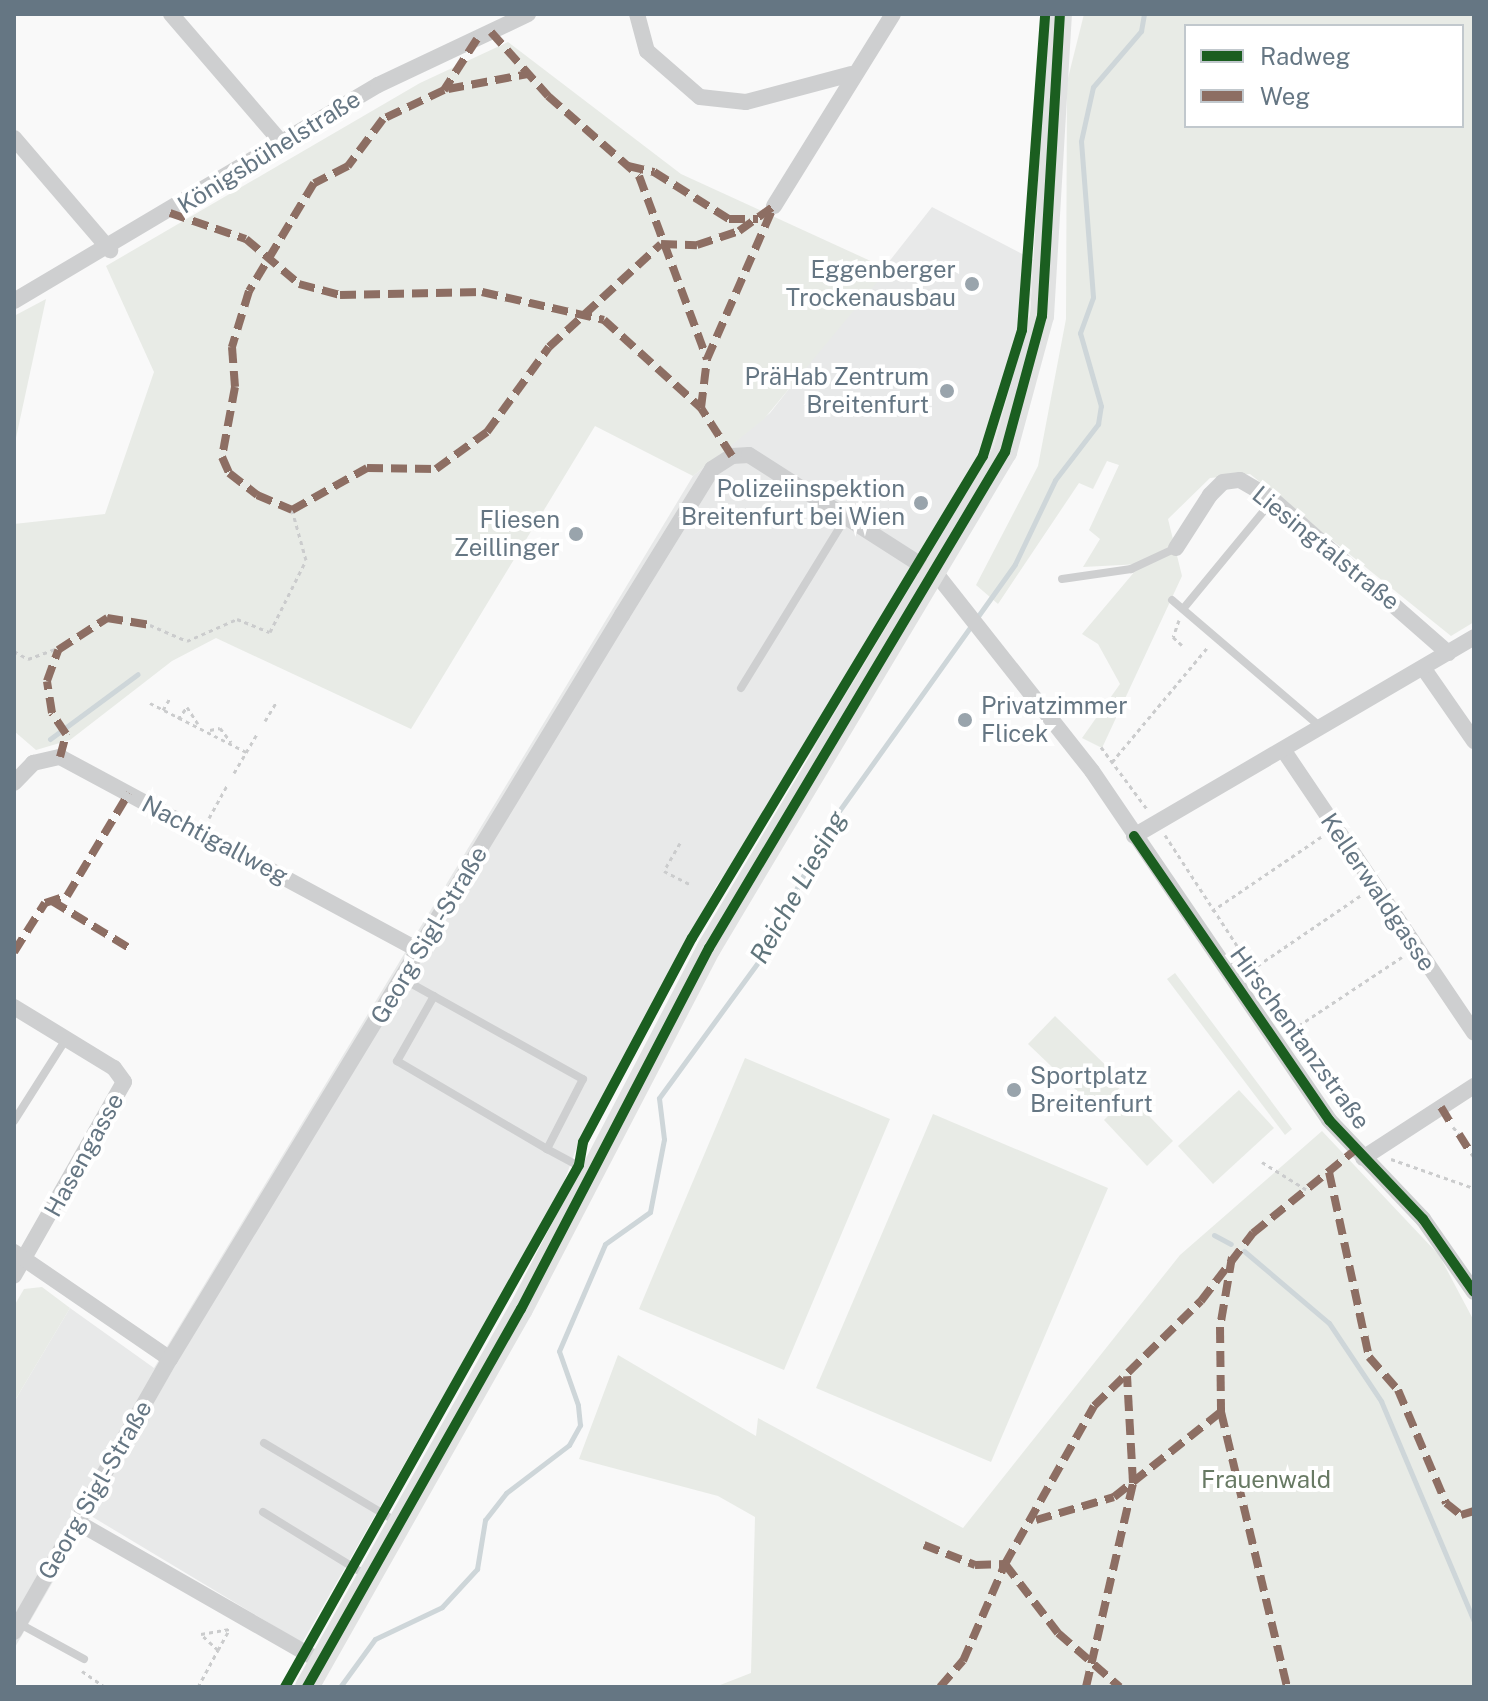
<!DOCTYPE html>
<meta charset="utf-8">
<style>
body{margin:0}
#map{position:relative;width:1488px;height:1701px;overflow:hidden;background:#f9f9f9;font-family:"Public Sans",sans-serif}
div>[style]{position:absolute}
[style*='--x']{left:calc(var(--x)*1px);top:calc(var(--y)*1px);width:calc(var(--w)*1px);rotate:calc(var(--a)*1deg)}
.built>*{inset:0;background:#e8e9e9}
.green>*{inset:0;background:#e8ebe6}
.stream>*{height:5px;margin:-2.5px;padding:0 2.5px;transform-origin:2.5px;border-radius:2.5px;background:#ced6d9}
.path>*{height:3px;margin-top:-1.5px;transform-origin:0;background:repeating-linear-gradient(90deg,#cbcccd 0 4px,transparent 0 8px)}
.lane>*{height:8px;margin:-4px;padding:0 4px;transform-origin:4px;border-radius:4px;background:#cecfd0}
.street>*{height:16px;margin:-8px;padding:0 8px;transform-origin:8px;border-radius:8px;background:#cecfd0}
.secondary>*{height:24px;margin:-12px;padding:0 12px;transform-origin:12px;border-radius:12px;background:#e1e2e2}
.quiet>*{height:8px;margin-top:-4px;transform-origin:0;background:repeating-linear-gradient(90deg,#8d6e63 0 16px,transparent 0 24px)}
.cycleway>*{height:10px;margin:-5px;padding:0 5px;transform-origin:5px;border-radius:5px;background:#1b5e20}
.dots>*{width:22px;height:22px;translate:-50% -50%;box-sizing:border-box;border:4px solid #fff;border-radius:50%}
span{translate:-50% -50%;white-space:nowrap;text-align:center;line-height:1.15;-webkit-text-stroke:8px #fff;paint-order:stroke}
.street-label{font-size:24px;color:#657683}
.poi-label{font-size:24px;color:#657683}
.right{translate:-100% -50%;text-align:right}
.left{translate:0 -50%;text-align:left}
.park-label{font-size:24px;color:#687a64}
.water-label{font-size:26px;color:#60757c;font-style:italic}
.frame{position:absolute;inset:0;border:16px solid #657683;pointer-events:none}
.legend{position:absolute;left:1184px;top:24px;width:280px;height:104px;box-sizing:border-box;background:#fff;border:2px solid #c1c8cd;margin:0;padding:10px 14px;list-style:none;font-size:24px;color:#657683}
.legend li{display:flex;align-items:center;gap:16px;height:40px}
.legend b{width:40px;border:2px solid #c1c8cd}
</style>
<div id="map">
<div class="built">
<div style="clip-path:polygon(932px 207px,1034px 260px,1028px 330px,989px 464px,831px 724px,717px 885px,578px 1144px,561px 1190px,302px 1643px,91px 1516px,14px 1649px,14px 1402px,70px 1308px,154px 1368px,693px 476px,770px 413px)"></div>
</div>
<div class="green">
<div style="clip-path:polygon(evenodd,1084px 14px,1474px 14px,1474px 622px,1451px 636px,1250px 474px,1210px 478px,1168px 519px,1182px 576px,1102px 748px,1082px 738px,1120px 684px,1098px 644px,1082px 634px,1141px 564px,1083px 567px,1100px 539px,1089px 530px,1119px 465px,1107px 461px,1093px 489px,1079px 483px,998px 604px,976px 585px,1038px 466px,1066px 319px,1067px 82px,1084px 14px,1186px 26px,1462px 26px,1462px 126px,1186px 126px,1186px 26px)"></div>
<div style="clip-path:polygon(508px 42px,681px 174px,888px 269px,764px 419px,693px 476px,595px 426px,411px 729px,216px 638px,172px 661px,70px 740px,36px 750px,14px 731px,14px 524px,105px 514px,154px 372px,106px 266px,420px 83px)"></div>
<div style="clip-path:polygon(46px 299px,14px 447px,14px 316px)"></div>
<div style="clip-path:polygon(1175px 973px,1292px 1129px,1285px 1135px,1167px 979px)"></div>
<div style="clip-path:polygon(1055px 1016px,1124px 1083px,1098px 1111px,1028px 1044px)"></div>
<div style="clip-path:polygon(745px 1058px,890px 1119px,784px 1370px,639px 1309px)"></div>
<div style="clip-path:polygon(1239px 1090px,1274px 1128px,1213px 1184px,1178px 1146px)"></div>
<div style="clip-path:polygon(1129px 1095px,1173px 1141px,1147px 1166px,1104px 1120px)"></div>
<div style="clip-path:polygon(933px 1114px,1108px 1188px,991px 1462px,816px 1388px)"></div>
<div style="clip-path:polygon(1322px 1131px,1439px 1255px,1474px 1321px,1474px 1687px,715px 1687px,751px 1673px,755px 1517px,718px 1496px,579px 1459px,618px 1355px,756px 1436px,758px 1418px,963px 1528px,1180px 1255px)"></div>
<div style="clip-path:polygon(42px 1287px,70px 1308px,14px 1402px,14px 1306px,24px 1289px)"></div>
</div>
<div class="stream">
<div style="--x:50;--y:739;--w:109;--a:-36.5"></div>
<div style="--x:1214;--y:1235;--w:19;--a:28"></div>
<div style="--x:1244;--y:1251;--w:111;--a:40.3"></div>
<div style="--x:1329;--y:1323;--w:94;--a:56.3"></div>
<div style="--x:1381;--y:1401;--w:239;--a:67.1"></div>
<div style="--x:340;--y:1687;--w:59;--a:-53.9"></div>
<div style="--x:375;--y:1639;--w:74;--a:-25.5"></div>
<div style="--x:442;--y:1607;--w:52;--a:-47.4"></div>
<div style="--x:477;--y:1569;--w:50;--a:-80.7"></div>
<div style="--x:485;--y:1520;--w:34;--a:-52"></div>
<div style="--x:506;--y:1493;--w:79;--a:-37.3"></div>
<div style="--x:569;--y:1445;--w:23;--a:-61"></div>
<div style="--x:580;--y:1425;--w:20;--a:-96"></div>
<div style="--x:578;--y:1405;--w:57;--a:-109.4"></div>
<div style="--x:559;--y:1351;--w:116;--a:-66.7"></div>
<div style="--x:605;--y:1244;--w:55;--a:-35.4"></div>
<div style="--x:650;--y:1212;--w:74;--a:-79.1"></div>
<div style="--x:664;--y:1139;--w:41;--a:-97"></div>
<div style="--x:659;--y:1098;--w:173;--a:-53.9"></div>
<div style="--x:761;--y:958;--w:149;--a:-62.9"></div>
<div style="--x:829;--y:825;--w:320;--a:-54.5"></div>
<div style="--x:1015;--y:564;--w:93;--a:-64.5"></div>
<div style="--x:1055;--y:480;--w:71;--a:-52.5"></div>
<div style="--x:1098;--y:424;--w:18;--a:-81"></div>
<div style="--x:1101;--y:406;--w:76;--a:-106"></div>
<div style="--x:1080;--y:333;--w:38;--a:-70"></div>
<div style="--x:1093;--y:297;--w:156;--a:-94.4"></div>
<div style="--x:1081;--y:141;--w:55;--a:-77.5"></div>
<div style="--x:1093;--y:87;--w:74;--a:-49.4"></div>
<div style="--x:1141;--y:31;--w:17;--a:-80"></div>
</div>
<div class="path">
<div style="--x:1179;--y:620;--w:18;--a:109"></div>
<div style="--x:1173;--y:637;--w:12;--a:42"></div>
<div style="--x:150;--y:625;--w:40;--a:23.4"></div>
<div style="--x:187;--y:641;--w:55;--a:-23.7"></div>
<div style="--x:237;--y:619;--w:35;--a:22"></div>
<div style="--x:270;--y:632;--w:80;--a:-63.4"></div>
<div style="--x:306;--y:560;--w:52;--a:-105.6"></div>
<div style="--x:14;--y:651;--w:16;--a:30"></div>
<div style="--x:28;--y:659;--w:35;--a:-20"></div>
<div style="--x:150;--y:703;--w:108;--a:27"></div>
<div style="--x:163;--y:710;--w:14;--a:-60"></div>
<div style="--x:178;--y:719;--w:15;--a:-53"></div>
<div style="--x:187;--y:707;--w:20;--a:57"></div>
<div style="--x:265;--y:721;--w:21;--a:-59"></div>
<div style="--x:210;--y:730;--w:10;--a:-11"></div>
<div style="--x:220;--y:728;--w:18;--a:52"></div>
<div style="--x:1101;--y:747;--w:77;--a:53.4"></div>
<div style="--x:1112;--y:762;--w:148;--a:-50.2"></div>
<div style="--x:234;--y:773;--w:45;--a:-59.5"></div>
<div style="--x:209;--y:818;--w:37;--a:-61"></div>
<div style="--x:1165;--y:835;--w:328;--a:56.9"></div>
<div style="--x:680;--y:843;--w:32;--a:120"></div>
<div style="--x:664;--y:871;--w:31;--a:27"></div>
<div style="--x:1212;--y:911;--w:132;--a:-34.2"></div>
<div style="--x:1251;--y:970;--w:132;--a:-34.2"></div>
<div style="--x:1292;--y:1030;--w:132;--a:-33.6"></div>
<div style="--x:1453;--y:1127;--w:9;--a:49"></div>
<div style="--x:1471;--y:1153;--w:5;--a:53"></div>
<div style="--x:1391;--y:1159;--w:88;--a:19.3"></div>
<div style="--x:1262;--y:1162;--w:53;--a:31.9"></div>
<div style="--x:218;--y:1650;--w:21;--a:-61"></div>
<div style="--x:82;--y:1671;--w:28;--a:35"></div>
<div style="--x:198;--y:1687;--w:42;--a:-61.6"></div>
<div style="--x:218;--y:1650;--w:23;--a:-137"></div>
<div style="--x:201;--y:1634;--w:29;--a:-10"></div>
</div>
<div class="lane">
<div style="--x:1062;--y:579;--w:70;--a:-8.2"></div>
<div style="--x:1131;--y:569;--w:50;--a:-25"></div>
<div style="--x:1172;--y:600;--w:197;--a:40.5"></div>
<div style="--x:1183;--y:609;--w:141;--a:-50.5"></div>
<div style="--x:741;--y:688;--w:202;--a:-58.4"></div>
<div style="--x:403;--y:979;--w:206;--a:29.1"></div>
<div style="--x:583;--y:1079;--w:79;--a:117.2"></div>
<div style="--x:547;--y:1149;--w:47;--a:28.2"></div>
<div style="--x:434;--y:996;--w:75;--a:119.6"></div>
<div style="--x:397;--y:1061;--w:174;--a:30.4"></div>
<div style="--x:14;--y:1121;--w:97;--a:-57.6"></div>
<div style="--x:264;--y:1443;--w:155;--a:30.7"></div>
<div style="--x:263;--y:1512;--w:121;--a:31.5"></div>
<div style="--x:20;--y:1624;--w:73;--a:28.7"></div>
</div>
<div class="street">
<div style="--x:171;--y:14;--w:172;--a:49.3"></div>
<div style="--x:637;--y:14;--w:38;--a:75"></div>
<div style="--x:647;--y:51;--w:70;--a:41"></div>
<div style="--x:700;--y:97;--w:46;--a:6.2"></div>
<div style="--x:746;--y:102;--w:109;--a:-14.9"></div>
<div style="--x:14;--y:138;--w:148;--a:49.4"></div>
<div style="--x:774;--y:206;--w:226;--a:-58.2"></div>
<div style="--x:14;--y:301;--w:423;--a:-30.7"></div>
<div style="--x:378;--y:85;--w:166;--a:-25.3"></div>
<div style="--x:1176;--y:548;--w:63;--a:-57.3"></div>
<div style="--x:1210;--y:495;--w:18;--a:-45"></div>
<div style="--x:1223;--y:482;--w:17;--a:-7"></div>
<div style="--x:1240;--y:480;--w:34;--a:30"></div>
<div style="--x:1270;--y:497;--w:237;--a:41.2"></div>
<div style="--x:1424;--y:669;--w:88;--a:55.2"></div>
<div style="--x:1284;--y:751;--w:340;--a:56"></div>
<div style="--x:14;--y:783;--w:28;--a:-46"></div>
<div style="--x:33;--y:763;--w:28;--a:-13"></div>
<div style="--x:60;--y:757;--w:408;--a:28.3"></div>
<div style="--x:1134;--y:836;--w:394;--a:-30.3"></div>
<div style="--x:14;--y:1007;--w:117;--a:31.4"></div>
<div style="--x:114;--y:1068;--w:17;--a:54"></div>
<div style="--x:124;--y:1082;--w:223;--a:119.6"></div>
<div style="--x:1363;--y:1158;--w:132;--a:-33"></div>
<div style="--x:14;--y:1252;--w:189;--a:34.4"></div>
<div style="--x:77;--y:1522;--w:281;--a:29.8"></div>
<div style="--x:14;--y:1632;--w:314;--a:-60.3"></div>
<div style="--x:170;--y:1359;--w:871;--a:-58.72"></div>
<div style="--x:622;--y:615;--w:172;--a:-58.3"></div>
<div style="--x:712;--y:469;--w:24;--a:-33"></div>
<div style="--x:732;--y:456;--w:17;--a:-3"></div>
<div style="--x:749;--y:455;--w:224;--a:32.6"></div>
<div style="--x:938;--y:576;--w:248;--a:51.7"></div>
<div style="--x:1092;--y:771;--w:422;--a:55.8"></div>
<div style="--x:1329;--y:1120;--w:137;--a:46.5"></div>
<div style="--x:1423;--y:1219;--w:89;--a:55.1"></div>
</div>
<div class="secondary">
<div style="--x:307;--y:1687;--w:434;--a:-60.5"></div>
<div style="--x:521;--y:1309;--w:407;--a:-62.5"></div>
<div style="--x:709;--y:948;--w:578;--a:-59.17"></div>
<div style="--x:1005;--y:452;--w:141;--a:-74.8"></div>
<div style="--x:1042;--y:316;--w:303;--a:-86.6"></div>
</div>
<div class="quiet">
<div style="--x:491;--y:32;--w:86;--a:48.3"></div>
<div style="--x:548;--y:96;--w:121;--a:41.3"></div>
<div style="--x:639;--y:176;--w:195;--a:69.6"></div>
<div style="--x:477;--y:39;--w:61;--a:122.9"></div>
<div style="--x:444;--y:90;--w:68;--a:154.6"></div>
<div style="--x:383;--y:119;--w:59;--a:126.7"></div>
<div style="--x:348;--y:166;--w:38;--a:153"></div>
<div style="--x:314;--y:183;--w:126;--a:121"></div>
<div style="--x:249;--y:291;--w:59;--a:106.9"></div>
<div style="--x:232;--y:347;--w:40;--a:85.7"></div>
<div style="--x:235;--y:387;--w:71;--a:100.5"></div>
<div style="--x:222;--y:457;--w:17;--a:66"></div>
<div style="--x:229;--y:473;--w:36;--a:38"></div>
<div style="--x:257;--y:495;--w:38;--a:23"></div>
<div style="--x:292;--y:510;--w:86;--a:-29.2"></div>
<div style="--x:367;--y:468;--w:69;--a:0.8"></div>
<div style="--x:436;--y:469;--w:63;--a:-36"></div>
<div style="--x:487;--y:432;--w:105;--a:-53.9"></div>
<div style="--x:549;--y:347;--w:152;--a:-42.6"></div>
<div style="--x:661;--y:244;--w:36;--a:2"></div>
<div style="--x:697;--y:245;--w:44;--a:-18.4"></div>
<div style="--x:739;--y:231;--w:43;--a:-35.5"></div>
<div style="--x:448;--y:89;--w:81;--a:-10.6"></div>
<div style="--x:628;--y:166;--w:27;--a:13"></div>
<div style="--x:654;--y:172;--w:89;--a:32.1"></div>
<div style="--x:729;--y:219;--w:29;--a:0"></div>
<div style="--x:170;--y:213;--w:80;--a:18.9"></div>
<div style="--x:246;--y:239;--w:70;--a:40.3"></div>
<div style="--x:299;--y:284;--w:42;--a:15"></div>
<div style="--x:340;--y:295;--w:142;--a:-1.2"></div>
<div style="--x:482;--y:292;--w:125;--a:12.9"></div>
<div style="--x:604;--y:320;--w:131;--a:42.2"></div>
<div style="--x:732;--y:456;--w:57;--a:-122.9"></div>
<div style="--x:701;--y:408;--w:49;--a:-83"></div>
<div style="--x:707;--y:359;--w:167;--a:-66.4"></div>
<div style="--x:60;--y:757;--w:24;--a:-75"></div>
<div style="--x:66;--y:734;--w:25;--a:-124"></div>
<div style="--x:52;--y:713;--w:32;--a:-99"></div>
<div style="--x:47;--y:681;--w:33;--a:-70"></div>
<div style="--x:58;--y:650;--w:59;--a:-33.1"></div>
<div style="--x:107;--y:618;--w:44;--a:9.2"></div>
<div style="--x:52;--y:901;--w:92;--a:31.3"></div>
<div style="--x:14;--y:952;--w:58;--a:-57.7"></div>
<div style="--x:45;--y:903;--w:23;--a:-18"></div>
<div style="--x:67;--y:896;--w:120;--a:-59"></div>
<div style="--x:1441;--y:1107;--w:23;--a:59"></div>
<div style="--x:1459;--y:1134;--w:22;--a:58"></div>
<div style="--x:1329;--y:1172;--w:189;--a:77.8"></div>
<div style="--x:1369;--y:1357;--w:44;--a:48.7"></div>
<div style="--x:1398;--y:1390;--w:123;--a:67"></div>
<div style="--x:1446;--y:1503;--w:19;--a:39"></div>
<div style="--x:1461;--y:1515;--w:14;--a:-17"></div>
<div style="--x:1232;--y:1257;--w:71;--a:99.7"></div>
<div style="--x:1220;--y:1327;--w:85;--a:89.3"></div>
<div style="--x:1221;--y:1412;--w:283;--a:76.5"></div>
<div style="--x:1036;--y:1520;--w:81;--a:-16.4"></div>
<div style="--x:1114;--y:1497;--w:137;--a:-38.5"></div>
<div style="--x:924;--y:1545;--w:55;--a:21.4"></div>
<div style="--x:975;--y:1565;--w:30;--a:-2"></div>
<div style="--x:1005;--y:1564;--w:87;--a:52.5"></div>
<div style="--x:1058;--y:1633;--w:82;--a:41.1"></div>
<div style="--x:940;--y:1687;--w:35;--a:-49"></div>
<div style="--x:963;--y:1661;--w:106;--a:-66.6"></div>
<div style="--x:1005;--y:1564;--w:181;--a:-60.6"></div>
<div style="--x:1094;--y:1406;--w:150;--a:-44.5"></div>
<div style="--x:1201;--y:1301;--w:86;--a:-52.6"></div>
<div style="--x:1253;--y:1233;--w:132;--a:-39.1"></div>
<div style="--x:1086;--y:1687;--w:209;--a:-77"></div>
<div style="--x:1133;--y:1483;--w:107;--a:-93.2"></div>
</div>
<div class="cycleway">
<div style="--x:1134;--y:836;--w:345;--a:55.5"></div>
<div style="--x:1329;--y:1120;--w:137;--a:46.5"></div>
<div style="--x:1423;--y:1219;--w:89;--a:55.1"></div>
<div style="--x:285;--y:1687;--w:599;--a:-60.61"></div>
<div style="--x:579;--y:1165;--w:23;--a:-80"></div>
<div style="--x:583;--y:1142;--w:231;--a:-61.9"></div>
<div style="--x:692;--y:938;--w:563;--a:-58.88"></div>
<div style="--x:983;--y:456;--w:132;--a:-72.8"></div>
<div style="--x:1022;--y:330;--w:317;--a:-85.8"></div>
<div style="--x:307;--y:1687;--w:434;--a:-60.5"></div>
<div style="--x:521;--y:1309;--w:407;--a:-62.5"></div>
<div style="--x:709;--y:948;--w:578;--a:-59.17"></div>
<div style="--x:1005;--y:452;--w:141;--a:-74.8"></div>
<div style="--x:1042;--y:316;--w:303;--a:-86.6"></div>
</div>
<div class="dots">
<div style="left:972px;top:284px;background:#99a4ac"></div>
<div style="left:947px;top:391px;background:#99a4ac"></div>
<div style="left:921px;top:503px;background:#99a4ac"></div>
<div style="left:576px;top:534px;background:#99a4ac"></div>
<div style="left:965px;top:720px;background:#99a4ac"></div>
<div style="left:1014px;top:1090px;background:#99a4ac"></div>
</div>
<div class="street-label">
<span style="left:269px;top:152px;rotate:-32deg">Königsbühelstraße</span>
<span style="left:1326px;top:548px;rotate:39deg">Liesingtalstraße</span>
<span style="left:215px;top:840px;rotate:28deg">Nachtigallweg</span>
<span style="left:1378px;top:892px;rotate:56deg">Kellerwaldgasse</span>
<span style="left:429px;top:935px;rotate:-59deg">Georg Sigl-Straße</span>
<span style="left:1300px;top:1038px;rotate:54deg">Hirschentanzstraße</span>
<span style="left:84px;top:1155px;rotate:-61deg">Hasengasse</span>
<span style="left:95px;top:1490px;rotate:-60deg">Georg Sigl-Straße</span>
</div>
<div class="poi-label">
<span class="right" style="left:956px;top:284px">Eggenberger<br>Trockenausbau</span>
<span class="right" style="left:929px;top:391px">PräHab Zentrum<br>Breitenfurt</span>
<span class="right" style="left:905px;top:503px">Polizeiinspektion<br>Breitenfurt bei Wien</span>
<span class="right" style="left:560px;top:534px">Fliesen<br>Zeillinger</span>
<span class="left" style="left:981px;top:720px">Privatzimmer<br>Flicek</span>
<span class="left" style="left:1030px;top:1090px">Sportplatz<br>Breitenfurt</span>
</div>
<div class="park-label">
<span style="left:1266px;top:1480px">Frauenwald</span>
</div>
<div class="water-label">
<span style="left:798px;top:887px;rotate:-61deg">Reiche Liesing</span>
</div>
<div class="frame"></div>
<ul class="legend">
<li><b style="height:10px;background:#1b5e20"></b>Radweg</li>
<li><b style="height:10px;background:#8d6e63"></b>Weg</li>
</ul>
</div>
